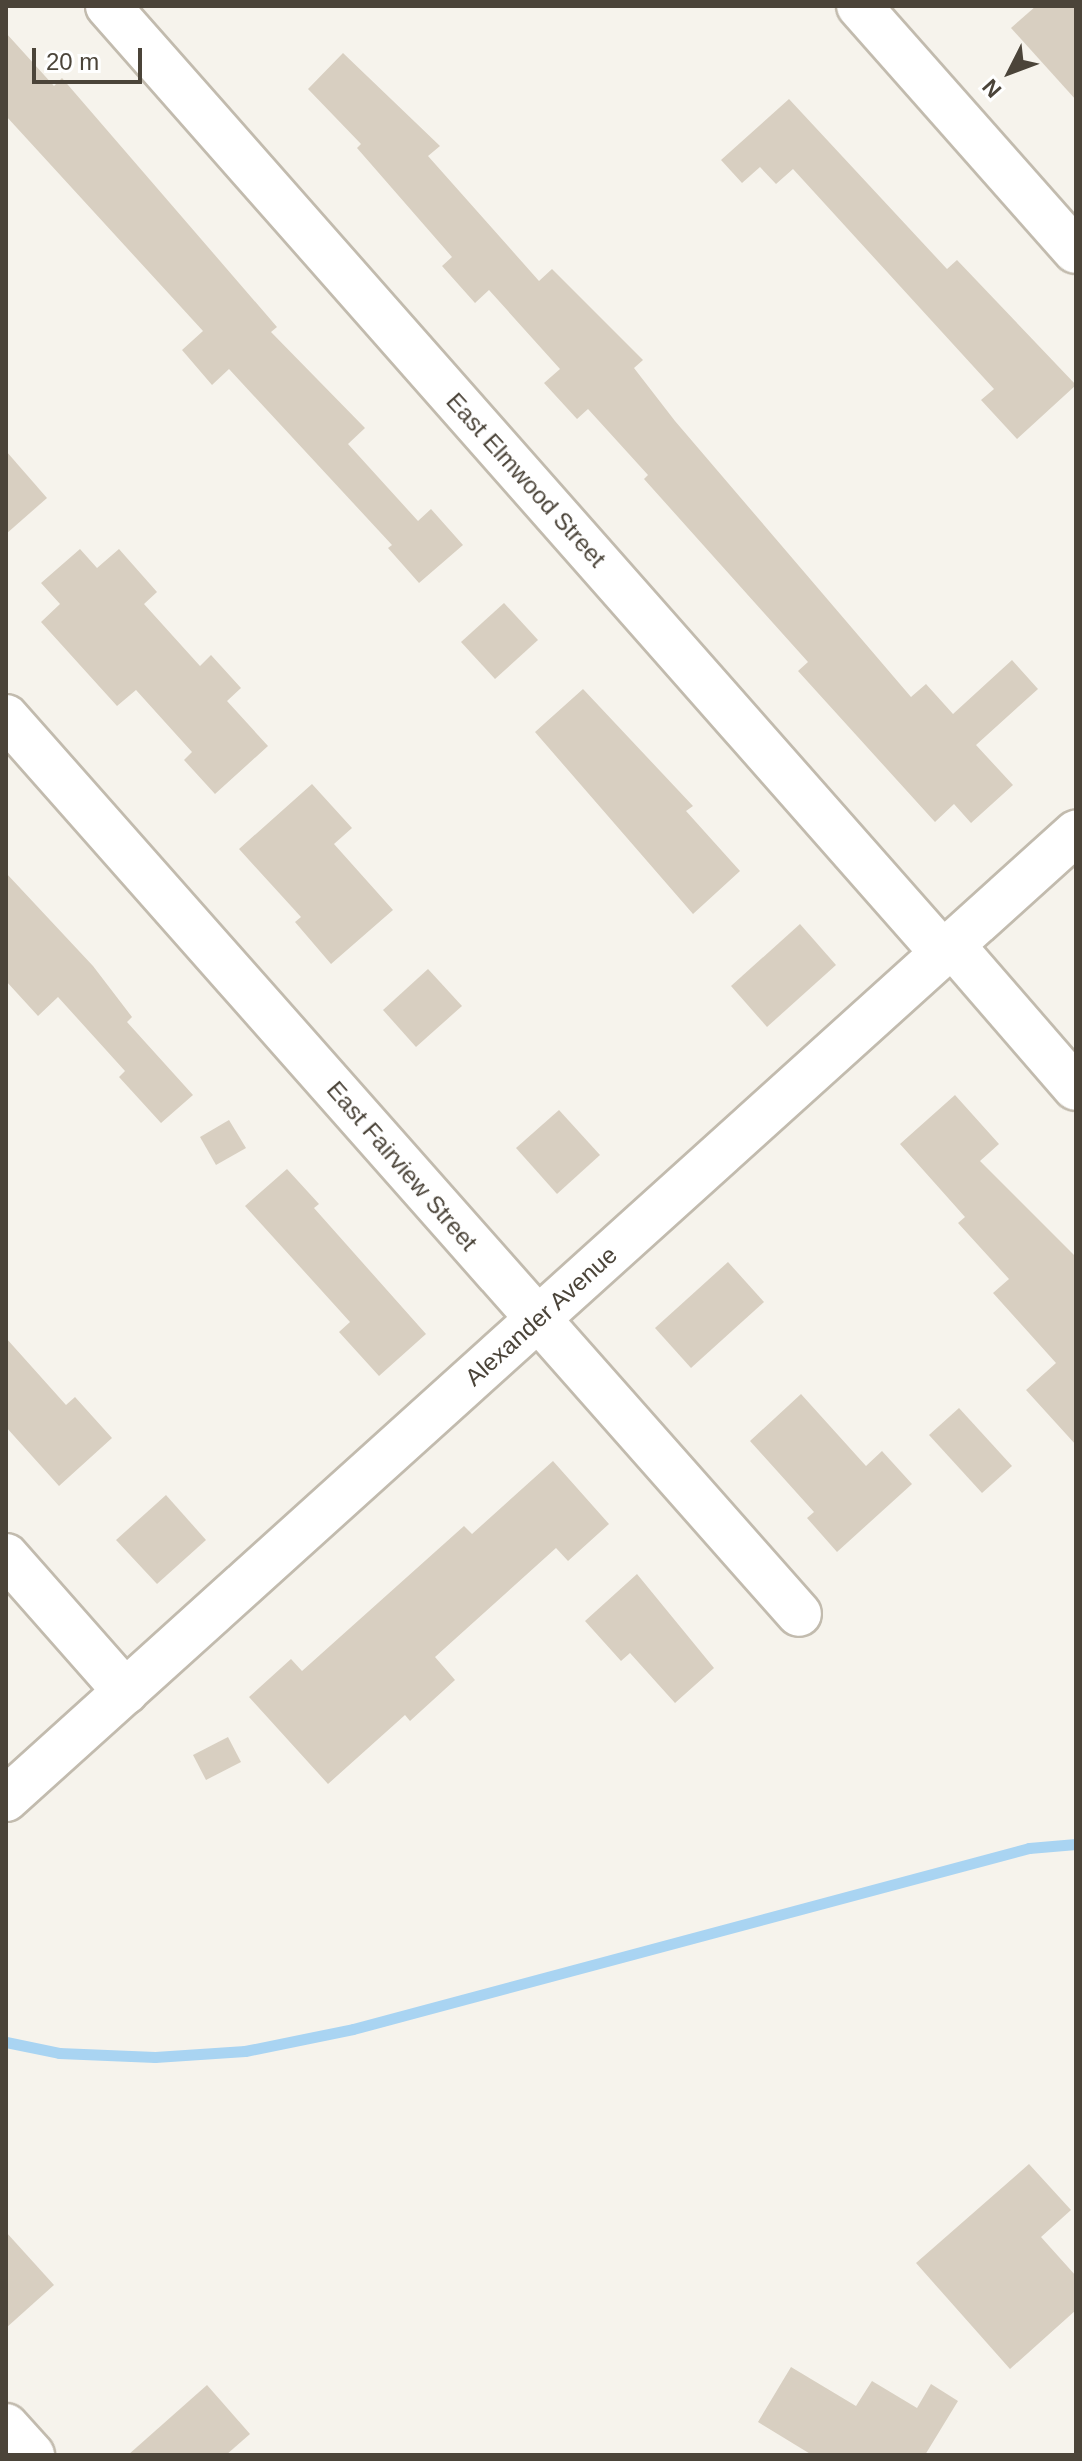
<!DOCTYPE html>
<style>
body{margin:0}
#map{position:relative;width:1082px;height:2461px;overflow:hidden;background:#f6f3ec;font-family:Helvetica,sans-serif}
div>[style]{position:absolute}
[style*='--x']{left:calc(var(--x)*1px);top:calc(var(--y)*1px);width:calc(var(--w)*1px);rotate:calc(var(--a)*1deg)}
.stream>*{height:11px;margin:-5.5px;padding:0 5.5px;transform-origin:5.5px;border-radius:5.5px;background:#a9d4f2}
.building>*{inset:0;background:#d8cfc1}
.roads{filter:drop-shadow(2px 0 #c2bbae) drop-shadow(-2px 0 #c2bbae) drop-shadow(0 2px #c2bbae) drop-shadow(0 -2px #c2bbae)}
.minor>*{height:44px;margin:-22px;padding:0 22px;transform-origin:22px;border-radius:22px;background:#fff}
span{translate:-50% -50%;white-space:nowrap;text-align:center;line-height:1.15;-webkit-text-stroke:8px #fff;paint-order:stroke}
.street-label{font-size:24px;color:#4b4439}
.frame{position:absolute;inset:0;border:8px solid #4b4439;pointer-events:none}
.north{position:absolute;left:970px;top:32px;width:80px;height:80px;-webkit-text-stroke:6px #fff;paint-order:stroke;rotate:228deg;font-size:22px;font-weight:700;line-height:32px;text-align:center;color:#4b4439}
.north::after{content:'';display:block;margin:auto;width:28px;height:36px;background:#4b4439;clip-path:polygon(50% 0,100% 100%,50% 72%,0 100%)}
.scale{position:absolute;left:32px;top:48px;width:110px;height:36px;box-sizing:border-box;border:4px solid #4b4439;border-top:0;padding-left:10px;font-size:24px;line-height:28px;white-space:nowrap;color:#4b4439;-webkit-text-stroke:6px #fff;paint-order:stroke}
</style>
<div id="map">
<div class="stream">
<div style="--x:6;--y:2042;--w:54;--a:11.7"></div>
<div style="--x:59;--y:2053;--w:96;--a:2.4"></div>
<div style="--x:155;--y:2057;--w:90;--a:-3.8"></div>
<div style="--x:245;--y:2051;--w:110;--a:-11.5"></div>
<div style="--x:353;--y:2029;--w:700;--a:-14.99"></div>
<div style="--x:1029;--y:1848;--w:47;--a:-4.9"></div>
</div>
<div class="building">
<div style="clip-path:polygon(1036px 6px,1076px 6px,1076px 100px,1011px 28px)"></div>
<div style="clip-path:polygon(6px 33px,54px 86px,62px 78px,277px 327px,271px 332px,365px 428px,348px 444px,418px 521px,431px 509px,463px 545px,419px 583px,388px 548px,392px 545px,229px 369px,212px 385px,182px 350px,203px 331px,6px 116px)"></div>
<div style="clip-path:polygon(343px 53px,440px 146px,428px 156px,539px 281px,552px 269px,643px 360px,634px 368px,675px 421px,911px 697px,926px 684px,953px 714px,1012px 660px,1038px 689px,976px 745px,1013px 785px,971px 823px,954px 804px,935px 822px,798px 671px,808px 662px,644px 479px,648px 475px,588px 409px,577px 419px,544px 383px,560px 369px,489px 290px,475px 303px,442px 266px,452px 257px,357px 148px,361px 144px,308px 89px)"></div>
<div style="clip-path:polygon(789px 99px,947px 269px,957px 260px,1076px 385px,1017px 439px,981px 400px,994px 389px,793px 169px,776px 184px,760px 167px,742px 183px,721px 160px)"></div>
<div style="clip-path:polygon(6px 451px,47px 498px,6px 534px)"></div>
<div style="clip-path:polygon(80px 549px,97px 568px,119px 549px,157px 592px,144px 604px,200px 666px,211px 655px,241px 688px,227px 701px,268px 746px,215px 794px,184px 760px,192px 752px,136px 690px,117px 706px,41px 622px,60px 604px,41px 583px)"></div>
<div style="clip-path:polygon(504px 603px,538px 640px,495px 679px,461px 642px)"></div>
<div style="clip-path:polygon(583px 689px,693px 806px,686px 811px,740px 871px,693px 914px,535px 732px)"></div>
<div style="clip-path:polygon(312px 784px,352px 828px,334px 844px,393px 910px,331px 964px,295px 922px,301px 917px,239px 849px)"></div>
<div style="clip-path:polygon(6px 873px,93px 966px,132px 1017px,127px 1022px,193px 1095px,161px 1123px,119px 1077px,125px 1071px,58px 997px,38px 1016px,6px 981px)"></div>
<div style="clip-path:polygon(800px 924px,836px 965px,767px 1027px,731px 986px)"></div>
<div style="clip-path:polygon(428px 969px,462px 1006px,416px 1047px,383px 1010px)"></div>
<div style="clip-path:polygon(955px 1095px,999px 1144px,980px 1161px,1076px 1257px,1076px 1445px,1026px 1390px,1056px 1363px,993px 1293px,1009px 1279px,958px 1223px,965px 1217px,900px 1144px)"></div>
<div style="clip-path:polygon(559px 1110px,600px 1155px,557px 1194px,516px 1148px)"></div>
<div style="clip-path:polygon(229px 1120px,246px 1148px,216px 1165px,200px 1137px)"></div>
<div style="clip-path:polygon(287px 1169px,319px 1204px,314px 1208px,426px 1334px,379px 1376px,339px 1332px,350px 1322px,245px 1206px)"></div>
<div style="clip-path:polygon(728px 1262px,764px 1302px,691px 1368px,655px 1328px)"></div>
<div style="clip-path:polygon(6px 1338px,66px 1405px,75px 1397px,112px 1438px,59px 1486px,6px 1427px)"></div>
<div style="clip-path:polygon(801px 1394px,866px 1466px,882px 1451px,912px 1484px,837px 1552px,807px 1518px,814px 1512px,750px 1441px)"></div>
<div style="clip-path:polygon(959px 1408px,1012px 1466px,982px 1493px,929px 1435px)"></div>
<div style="clip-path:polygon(553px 1461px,609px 1524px,568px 1561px,556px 1548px,435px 1657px,455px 1680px,410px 1721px,405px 1715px,328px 1784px,249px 1697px,291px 1659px,302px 1671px,464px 1526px,472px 1534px)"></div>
<div style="clip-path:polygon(166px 1495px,206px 1540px,157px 1584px,116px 1540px)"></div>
<div style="clip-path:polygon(637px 1574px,714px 1668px,675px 1703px,630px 1653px,621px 1661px,585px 1621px)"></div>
<div style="clip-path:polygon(228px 1737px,241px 1762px,206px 1780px,193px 1755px)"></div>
<div style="clip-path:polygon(1029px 2164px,1071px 2210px,1041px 2237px,1076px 2276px,1076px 2310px,1010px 2369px,916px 2263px)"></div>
<div style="clip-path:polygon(6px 2232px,54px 2285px,6px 2328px)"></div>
<div style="clip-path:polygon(791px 2367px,856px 2406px,872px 2381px,917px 2408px,931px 2384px,958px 2401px,925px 2455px,812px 2455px,758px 2422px)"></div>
<div style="clip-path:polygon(207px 2385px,250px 2434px,226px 2455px,128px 2455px)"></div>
</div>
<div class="roads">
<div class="minor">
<div style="--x:108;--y:6;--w:1263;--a:48.6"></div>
<div style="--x:859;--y:6;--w:327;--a:48.5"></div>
<div style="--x:6;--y:717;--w:1197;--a:48.52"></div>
<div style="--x:952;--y:945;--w:189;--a:49.1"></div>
<div style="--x:6;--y:1556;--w:181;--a:48.6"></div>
<div style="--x:6;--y:1799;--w:1442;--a:-42.08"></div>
<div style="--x:6;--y:2426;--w:39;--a:48"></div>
</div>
</div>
<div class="street-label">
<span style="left:526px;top:480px;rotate:48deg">East Elmwood Street</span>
<span style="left:402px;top:1166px;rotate:49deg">East Fairview Street</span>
<span style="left:541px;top:1316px;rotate:-42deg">Alexander Avenue</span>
</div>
<div class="frame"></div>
<div class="north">N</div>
<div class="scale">20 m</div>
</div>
